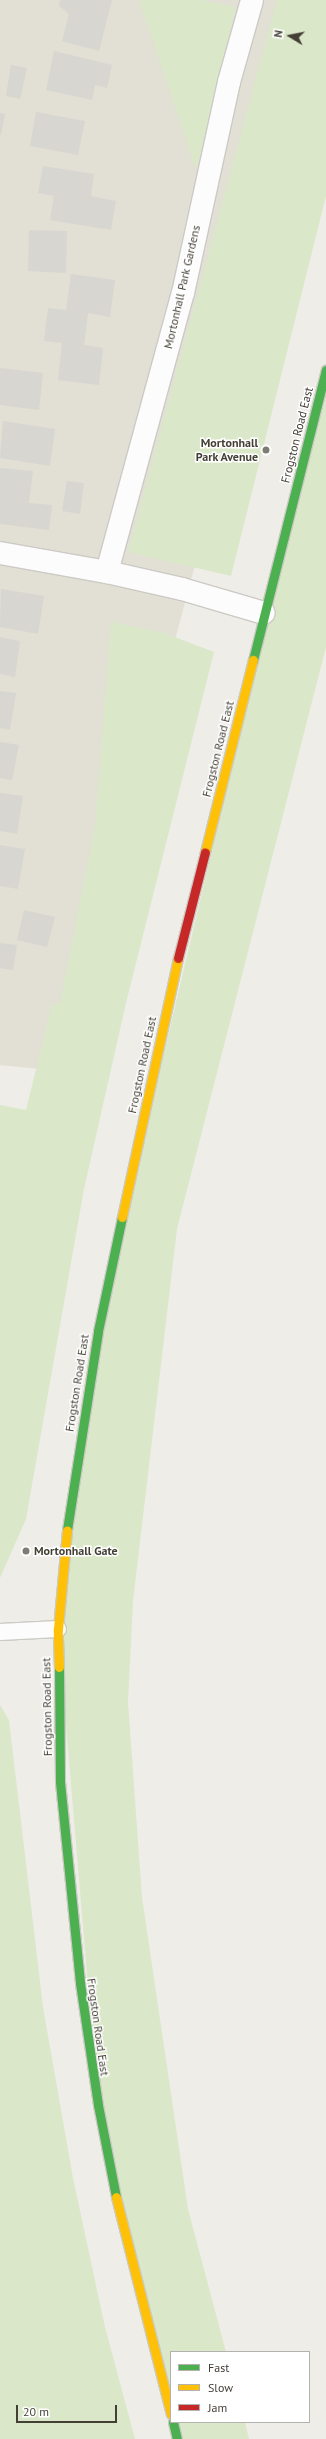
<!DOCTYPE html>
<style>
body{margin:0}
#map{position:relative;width:326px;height:2439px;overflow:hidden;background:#eeede8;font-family:"PT Sans",sans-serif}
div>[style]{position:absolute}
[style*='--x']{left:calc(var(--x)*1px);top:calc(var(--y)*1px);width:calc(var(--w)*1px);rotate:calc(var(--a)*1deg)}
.residential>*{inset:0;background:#e2dfd5}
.green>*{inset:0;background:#dae8c9}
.building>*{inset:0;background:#d8d6d0}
.roads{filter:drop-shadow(1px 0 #cccac5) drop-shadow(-1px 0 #cccac5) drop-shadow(0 1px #cccac5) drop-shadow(0 -1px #cccac5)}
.lane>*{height:16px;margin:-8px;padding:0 8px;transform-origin:8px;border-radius:8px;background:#fcfcfc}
.street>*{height:22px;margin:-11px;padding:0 11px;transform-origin:11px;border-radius:11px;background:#fcfcfc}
.fast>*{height:9px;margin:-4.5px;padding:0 4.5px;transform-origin:4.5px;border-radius:4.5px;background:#4caf50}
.slow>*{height:9px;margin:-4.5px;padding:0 4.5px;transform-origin:4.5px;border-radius:4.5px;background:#ffc107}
.jam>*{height:9px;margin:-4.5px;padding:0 4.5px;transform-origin:4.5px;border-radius:4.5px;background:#c62828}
.dots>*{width:11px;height:11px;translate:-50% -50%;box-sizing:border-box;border:2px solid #fff;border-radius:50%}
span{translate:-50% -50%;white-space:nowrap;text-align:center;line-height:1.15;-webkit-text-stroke:3px #fff;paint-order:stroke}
.street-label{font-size:12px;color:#433f35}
.poi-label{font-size:12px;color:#433f35;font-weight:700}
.right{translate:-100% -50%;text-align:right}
.left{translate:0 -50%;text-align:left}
.legend{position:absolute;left:170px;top:2351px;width:140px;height:72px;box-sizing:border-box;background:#fff;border:1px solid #b4b2ae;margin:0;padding:5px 7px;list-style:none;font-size:12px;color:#433f35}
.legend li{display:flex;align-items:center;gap:8px;height:20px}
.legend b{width:20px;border:1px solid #b4b2ae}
.north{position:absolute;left:270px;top:16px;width:40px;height:40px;-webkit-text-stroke:3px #fff;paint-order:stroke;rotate:280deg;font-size:11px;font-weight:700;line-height:16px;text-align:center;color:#433f35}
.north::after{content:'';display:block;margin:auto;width:14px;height:18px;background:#433f35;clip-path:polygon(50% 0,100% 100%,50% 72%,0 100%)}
.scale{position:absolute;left:16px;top:2405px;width:101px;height:18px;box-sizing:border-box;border:2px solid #433f35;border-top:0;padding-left:5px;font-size:12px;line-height:14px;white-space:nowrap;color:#433f35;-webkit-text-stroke:3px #fff;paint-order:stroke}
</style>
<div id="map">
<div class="residential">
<div style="clip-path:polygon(0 0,326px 0,326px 74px,60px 1071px,0 1065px)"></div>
</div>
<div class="green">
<div style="clip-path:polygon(139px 0,201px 0,236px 7px,196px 170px)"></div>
<div style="clip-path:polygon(277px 0,326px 0,326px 196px,231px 576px,128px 552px)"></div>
<div style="clip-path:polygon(326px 370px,326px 647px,177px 1229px,133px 1601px,128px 1702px,142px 1897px,188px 2209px,226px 2352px,171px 2352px,171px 2414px,98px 2105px,58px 1629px,98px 1331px)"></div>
<div style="clip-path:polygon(111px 622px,164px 633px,214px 652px,126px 1003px,84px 1189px,26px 1519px,0 1578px,0 1105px,26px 1110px,52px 1004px,60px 1004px,95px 825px)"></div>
<div style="clip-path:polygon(0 1705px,9px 1720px,43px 2007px,73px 2178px,105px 2327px,135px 2439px,0 2439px)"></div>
<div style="clip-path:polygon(173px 2422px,245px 2422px,249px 2439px,177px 2439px)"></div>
</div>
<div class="building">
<div style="clip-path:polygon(60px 0,112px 0,99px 51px,62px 41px,69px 14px,59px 6px)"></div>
<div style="clip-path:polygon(54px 51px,112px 65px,107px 88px,95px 85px,92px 100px,46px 90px)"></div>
<div style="clip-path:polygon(11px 65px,27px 68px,20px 99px,6px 96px)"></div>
<div style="clip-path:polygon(36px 112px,85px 121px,78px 155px,30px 146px)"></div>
<div style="clip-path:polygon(0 113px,5px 114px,1px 135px,0 135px)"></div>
<div style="clip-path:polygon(43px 166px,94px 174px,91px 196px,116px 201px,111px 230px,50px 220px,54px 196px,38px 193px)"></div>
<div style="clip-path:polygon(29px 230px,67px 231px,66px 273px,28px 271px)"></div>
<div style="clip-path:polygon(71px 274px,115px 280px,110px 317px,88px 313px,84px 345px,103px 348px,99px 385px,58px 380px,62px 343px,44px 341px,48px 308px,66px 310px)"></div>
<div style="clip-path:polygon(0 368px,43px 373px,39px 410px,0 405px)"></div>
<div style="clip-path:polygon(3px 421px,55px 429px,50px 466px,0 458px)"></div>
<div style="clip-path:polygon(0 468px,33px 471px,29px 503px,52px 505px,49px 530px,0 524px)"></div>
<div style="clip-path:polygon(67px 481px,84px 483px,80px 514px,62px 511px)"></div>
<div style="clip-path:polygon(1px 589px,44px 596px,38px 634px,0 627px)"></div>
<div style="clip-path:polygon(0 637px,20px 641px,15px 677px,0 674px)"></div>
<div style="clip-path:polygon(0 691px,16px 693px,10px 730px,0 728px)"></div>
<div style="clip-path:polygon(0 742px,19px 745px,12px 780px,0 778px)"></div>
<div style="clip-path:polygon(0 793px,23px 796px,17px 834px,0 831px)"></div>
<div style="clip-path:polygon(0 845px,25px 849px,18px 889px,0 886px)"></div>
<div style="clip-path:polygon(24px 910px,55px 917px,47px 947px,17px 940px)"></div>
<div style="clip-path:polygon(0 943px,17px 945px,13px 970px,0 968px)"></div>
</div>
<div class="roads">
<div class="lane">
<div style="--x:0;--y:1632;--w:58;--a:-3"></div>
</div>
<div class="street">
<div style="--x:0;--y:553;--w:109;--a:10.1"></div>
<div style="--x:107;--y:572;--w:77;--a:12.8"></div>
<div style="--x:182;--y:589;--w:85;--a:16.3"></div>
<div style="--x:107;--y:572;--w:289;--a:-74.8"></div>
<div style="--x:183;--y:293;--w:216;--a:-77.7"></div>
<div style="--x:229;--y:82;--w:85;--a:-74.3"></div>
</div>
<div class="fast">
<div style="--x:253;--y:660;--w:299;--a:-75.9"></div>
<div style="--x:67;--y:1530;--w:201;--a:-81.1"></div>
<div style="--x:98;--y:1331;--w:116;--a:-78.1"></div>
<div style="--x:59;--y:1667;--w:115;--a:89.5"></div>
<div style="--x:60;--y:1782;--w:202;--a:84.3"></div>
<div style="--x:80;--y:1983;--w:123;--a:81.6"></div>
<div style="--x:98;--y:2105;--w:94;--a:78.9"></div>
<div style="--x:173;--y:2422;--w:17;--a:77"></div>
</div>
<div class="slow">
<div style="--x:205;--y:852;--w:198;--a:-76"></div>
<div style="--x:122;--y:1217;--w:265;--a:-77.8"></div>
<div style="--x:59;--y:1667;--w:38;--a:-92"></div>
<div style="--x:58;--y:1629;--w:99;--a:-84.8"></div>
<div style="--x:116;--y:2197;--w:224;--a:75.8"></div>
</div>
<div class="jam">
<div style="--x:178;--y:958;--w:109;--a:-75.7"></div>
</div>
</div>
<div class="dots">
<div style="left:266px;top:450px;background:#7f7c74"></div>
<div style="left:26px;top:1551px;background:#7f7c74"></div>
</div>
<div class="street-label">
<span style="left:182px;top:287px;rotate:-77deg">Mortonhall Park Gardens</span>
<span style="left:297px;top:435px;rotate:-76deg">Frogston Road East</span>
<span style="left:218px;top:749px;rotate:-76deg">Frogston Road East</span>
<span style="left:142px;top:1065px;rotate:-78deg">Frogston Road East</span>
<span style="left:77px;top:1383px;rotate:-81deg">Frogston Road East</span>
<span style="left:47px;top:1707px;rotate:-91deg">Frogston Road East</span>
<span style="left:98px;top:2027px;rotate:82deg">Frogston Road East</span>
</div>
<div class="poi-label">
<span class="right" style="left:258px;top:450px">Mortonhall<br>Park Avenue</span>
<span class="left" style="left:34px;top:1551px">Mortonhall Gate</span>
</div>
<ul class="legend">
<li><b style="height:5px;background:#4caf50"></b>Fast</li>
<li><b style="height:5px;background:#ffc107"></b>Slow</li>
<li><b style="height:5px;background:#c62828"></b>Jam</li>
</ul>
<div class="north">N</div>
<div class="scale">20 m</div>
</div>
